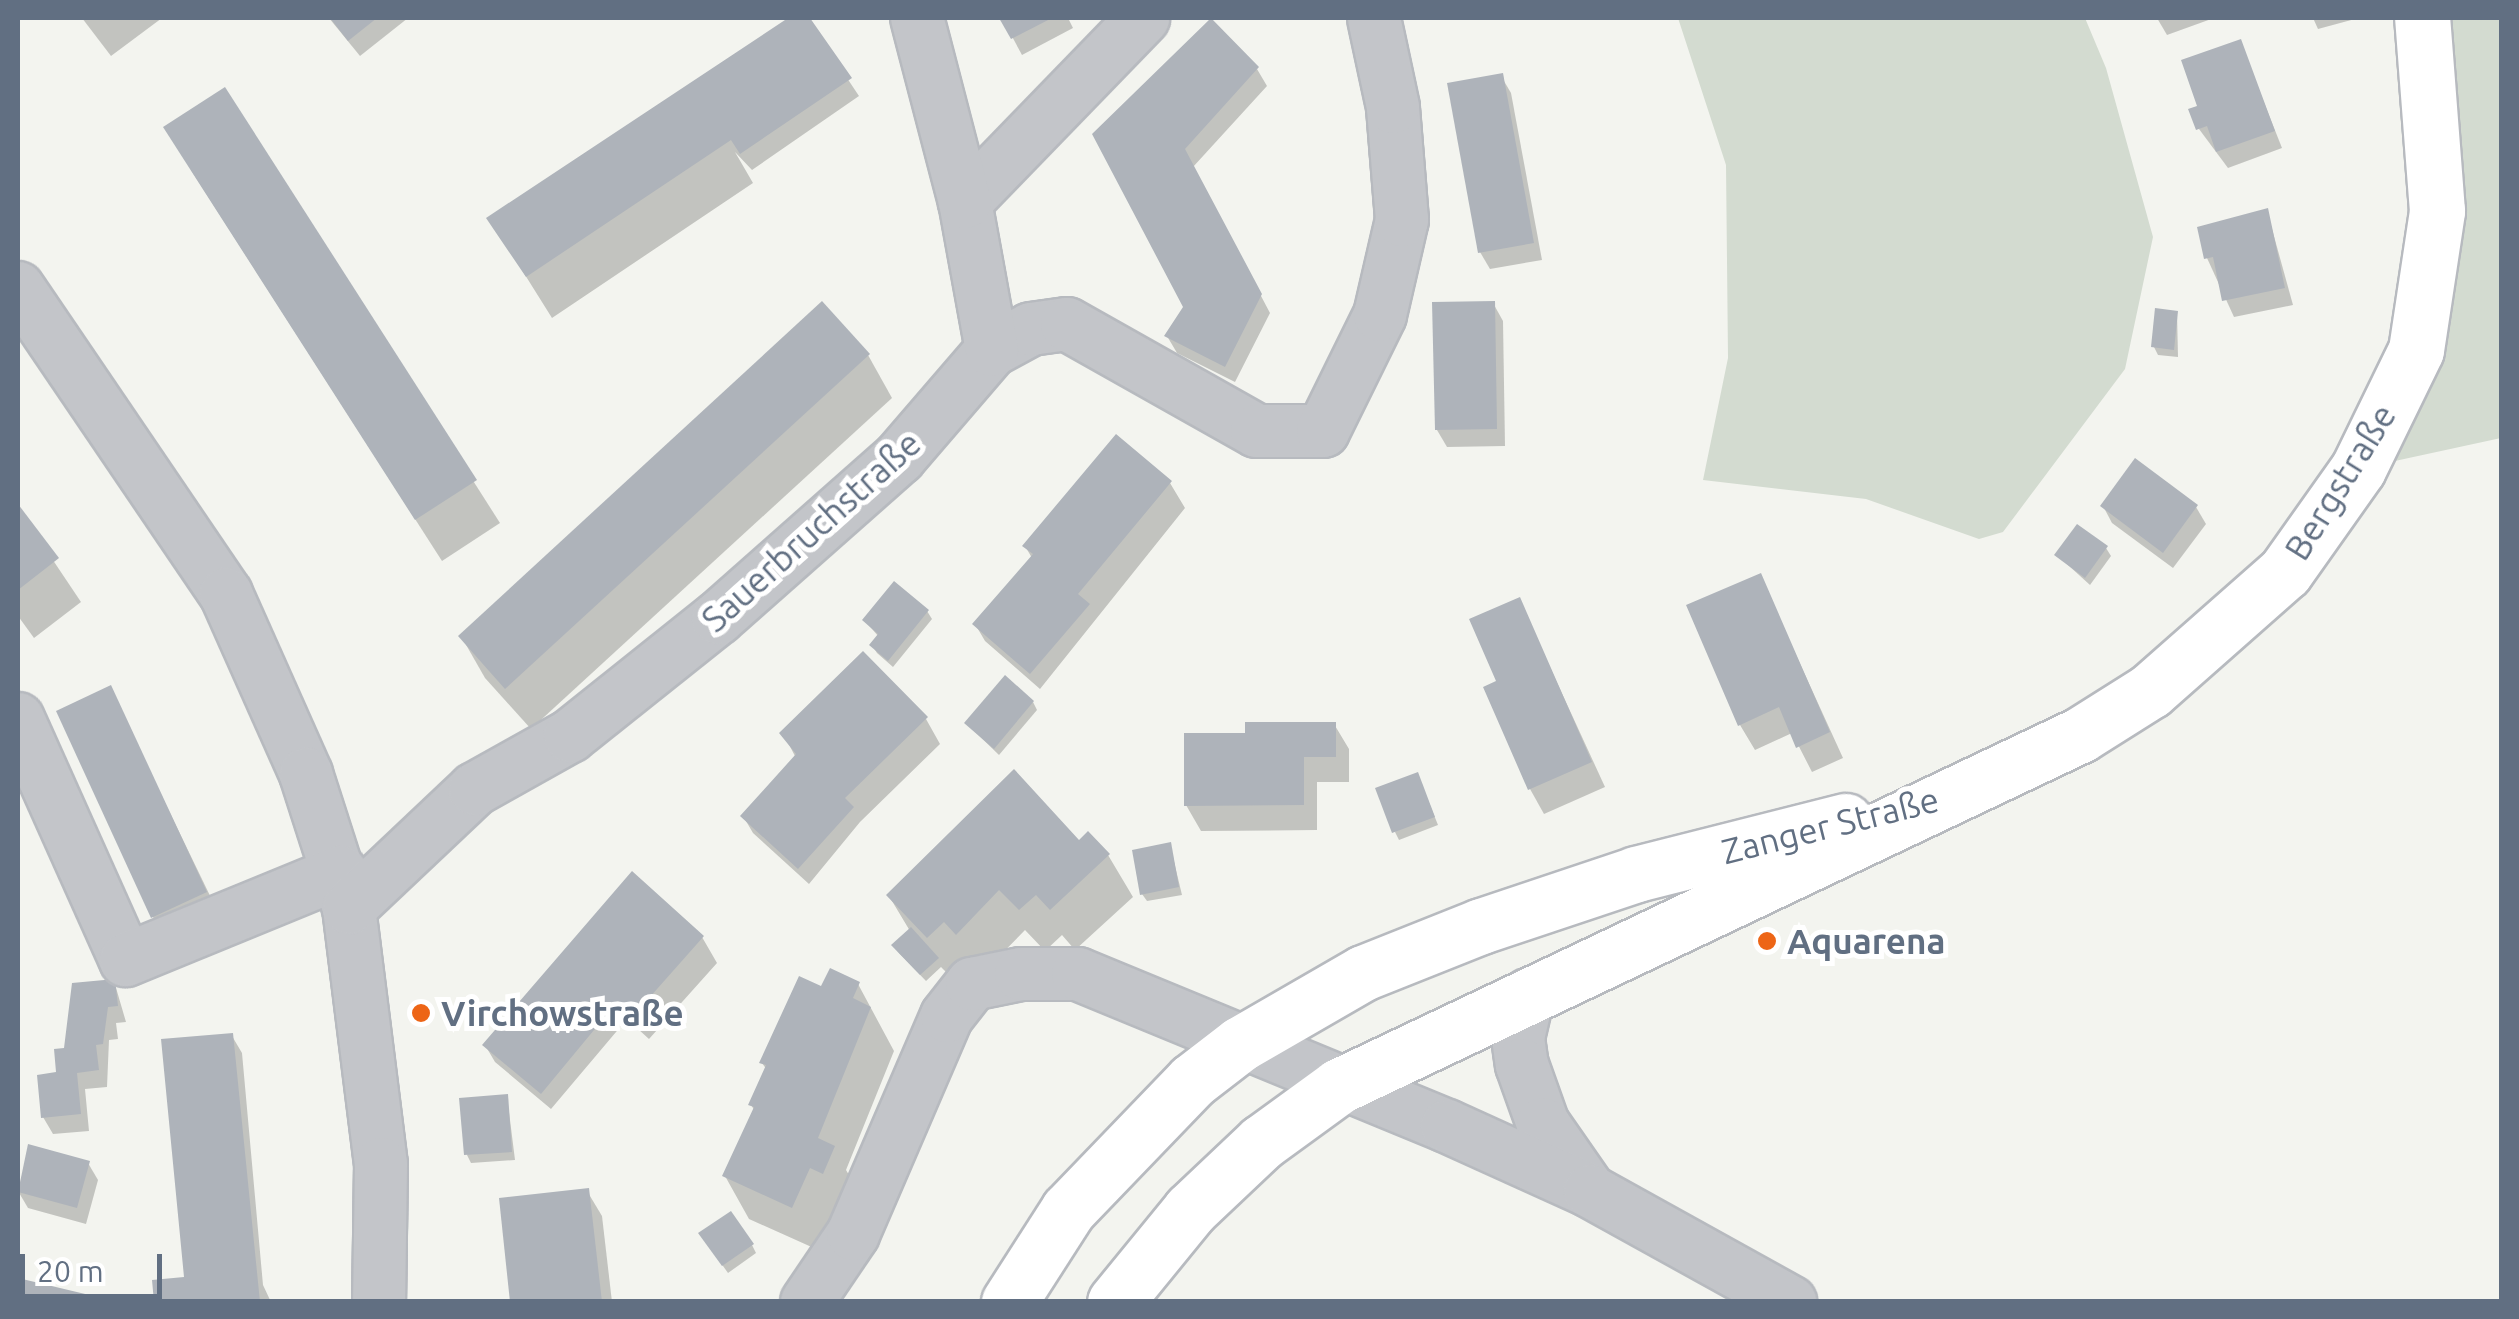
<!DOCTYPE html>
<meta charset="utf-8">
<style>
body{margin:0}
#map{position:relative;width:2519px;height:1319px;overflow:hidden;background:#f3f4ef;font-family:Ubuntu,sans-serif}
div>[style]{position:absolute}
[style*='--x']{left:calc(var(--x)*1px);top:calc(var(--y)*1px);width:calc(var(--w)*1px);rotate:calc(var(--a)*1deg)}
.green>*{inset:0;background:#d3dbd0}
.shadow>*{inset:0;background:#0003}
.building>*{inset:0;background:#aeb3ba}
.roads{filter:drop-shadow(2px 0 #b7babf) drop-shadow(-2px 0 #b7babf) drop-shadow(0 2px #b7babf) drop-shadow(0 -2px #b7babf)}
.street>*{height:52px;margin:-26px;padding:0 26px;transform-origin:26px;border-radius:26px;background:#c3c5c9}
.secondary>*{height:55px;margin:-27.5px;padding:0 27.5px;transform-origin:27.5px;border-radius:27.5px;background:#fff}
.dots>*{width:28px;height:28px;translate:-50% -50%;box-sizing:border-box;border:5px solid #fff;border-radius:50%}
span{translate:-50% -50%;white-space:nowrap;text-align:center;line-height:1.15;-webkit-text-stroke:10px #fff;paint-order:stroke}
.street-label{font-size:35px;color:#616f82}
.poi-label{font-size:35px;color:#616f82;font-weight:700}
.left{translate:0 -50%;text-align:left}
.frame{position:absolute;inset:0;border:20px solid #616f82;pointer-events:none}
.scale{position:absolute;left:20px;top:1254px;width:142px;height:45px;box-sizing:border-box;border:5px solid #616f82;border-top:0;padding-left:12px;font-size:30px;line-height:35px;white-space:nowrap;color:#616f82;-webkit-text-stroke:8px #fff;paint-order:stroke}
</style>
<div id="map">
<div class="green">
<div style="clip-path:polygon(1678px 18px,2085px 18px,2106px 68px,2153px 237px,2125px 369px,2003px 532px,1979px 539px,1866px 499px,1703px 480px,1728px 358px,1726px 165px)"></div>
<div style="clip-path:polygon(2423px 18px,2501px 18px,2501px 438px,2358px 469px,2416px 350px)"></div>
</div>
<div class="shadow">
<div style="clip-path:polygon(82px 18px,162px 18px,111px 56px)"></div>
<div style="clip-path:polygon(329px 18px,408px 18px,360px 56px)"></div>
<div style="clip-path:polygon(792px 18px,807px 18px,859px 96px,752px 170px,735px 152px,753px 183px,552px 318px,490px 219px)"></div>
<div style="clip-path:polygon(1002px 18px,1068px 18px,1073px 28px,1022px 55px)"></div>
<div style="clip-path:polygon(2157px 18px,2214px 18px,2167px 35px)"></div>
<div style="clip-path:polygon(2313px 18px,2355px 18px,2355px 19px,2318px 29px)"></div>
<div style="clip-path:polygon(2240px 42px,2282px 148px,2228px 168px,2199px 129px)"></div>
<div style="clip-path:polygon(1257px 69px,1267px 86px,1193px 167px,1270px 313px,1235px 382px,1177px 353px,1167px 336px,1186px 307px,1096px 135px)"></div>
<div style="clip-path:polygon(1501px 76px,1511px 93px,1542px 260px,1490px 269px,1480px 252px)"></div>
<div style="clip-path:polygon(224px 90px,500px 523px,442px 561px,191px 170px)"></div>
<div style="clip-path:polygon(2267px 211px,2293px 305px,2234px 317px,2207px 258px)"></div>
<div style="clip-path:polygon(1493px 303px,1503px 321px,1505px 446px,1447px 447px,1437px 430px)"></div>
<div style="clip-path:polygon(2177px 313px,2178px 357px,2158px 355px,2154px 347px)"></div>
<div style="clip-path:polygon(868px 355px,892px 398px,531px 729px,485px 678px,461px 636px)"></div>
<div style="clip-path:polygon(1170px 483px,1185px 508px,1040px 689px,985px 641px,975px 624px,1032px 558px,1025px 546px)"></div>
<div style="clip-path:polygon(2103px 506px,2196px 507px,2206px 524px,2173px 568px,2112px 523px)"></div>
<div style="clip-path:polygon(18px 508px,81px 602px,34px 638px,18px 616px)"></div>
<div style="clip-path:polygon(2106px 548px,2111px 556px,2090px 585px,2057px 555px)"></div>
<div style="clip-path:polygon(1760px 576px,1843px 758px,1812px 772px,1792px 733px,1755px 750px,1740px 725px)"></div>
<div style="clip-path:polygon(1519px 600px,1605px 787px,1544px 814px,1530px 789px,1500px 682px)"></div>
<div style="clip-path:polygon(927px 611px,932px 619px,893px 667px,877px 653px,872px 645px,879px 637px,865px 621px)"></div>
<div style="clip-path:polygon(110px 689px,229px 935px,177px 959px,153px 917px)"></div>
<div style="clip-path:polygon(1033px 702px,1037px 710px,999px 755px,967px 724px)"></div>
<div style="clip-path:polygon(926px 719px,940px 744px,860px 822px,809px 884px,753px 833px,743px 816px,796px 758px,783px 733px)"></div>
<div style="clip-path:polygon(1334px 724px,1349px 749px,1349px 782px,1317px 782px,1317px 830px,1201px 831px,1186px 805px,1247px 735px)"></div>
<div style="clip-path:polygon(1421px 783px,1438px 825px,1399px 840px,1395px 832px)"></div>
<div style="clip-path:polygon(1079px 843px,1108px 855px,1133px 897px,1075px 950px,1062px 935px,1045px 951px,1025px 930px,981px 975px,953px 979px,941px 967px,926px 981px,899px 953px,894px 946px,910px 931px,889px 896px)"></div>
<div style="clip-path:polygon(1170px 845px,1182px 895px,1147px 901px,1142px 894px)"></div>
<div style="clip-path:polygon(702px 937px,717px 963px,649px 1039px,627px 1019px,551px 1109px,495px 1062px,485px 1045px)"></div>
<div style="clip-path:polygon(114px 981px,126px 1022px,116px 1023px,118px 1039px,109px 1040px,107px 1087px,85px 1089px,89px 1131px,53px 1134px,43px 1117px,66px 1050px)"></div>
<div style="clip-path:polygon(858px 984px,894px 1051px,846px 1170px,858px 1190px,847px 1215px,834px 1209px,816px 1249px,749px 1219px,725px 1176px,755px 1111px,751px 1105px,767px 1070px,762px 1063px,823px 989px)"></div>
<div style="clip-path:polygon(232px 1036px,242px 1053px,263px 1285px,271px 1302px,156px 1302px,189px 1279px)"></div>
<div style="clip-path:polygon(507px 1096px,515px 1160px,471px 1163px,467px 1155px)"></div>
<div style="clip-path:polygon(30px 1147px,88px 1163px,98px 1180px,86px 1224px,28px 1208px,18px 1191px)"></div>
<div style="clip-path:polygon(587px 1191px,602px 1216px,612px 1302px,512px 1302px)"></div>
<div style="clip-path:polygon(706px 1242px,752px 1245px,756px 1253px,728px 1273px)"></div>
</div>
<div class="building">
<div style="clip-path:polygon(330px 18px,377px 18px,348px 41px)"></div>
<div style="clip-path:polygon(788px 18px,810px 18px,852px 78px,740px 154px,731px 140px,526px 277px,486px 218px)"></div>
<div style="clip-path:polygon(999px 18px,1052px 18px,1011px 39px)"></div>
<div style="clip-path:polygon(1211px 18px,1259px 67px,1185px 149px,1262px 294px,1225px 367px,1164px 336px,1183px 307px,1092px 134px)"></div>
<div style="clip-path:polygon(2241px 39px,2275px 131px,2216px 152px,2207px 126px,2196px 130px,2188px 109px,2197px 106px,2181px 60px)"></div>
<div style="clip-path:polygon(1503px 73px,1534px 243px,1478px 253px,1447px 83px)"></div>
<div style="clip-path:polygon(225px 87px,477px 480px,415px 520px,163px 127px)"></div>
<div style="clip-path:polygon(2268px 208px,2285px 288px,2222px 301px,2213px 257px,2204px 259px,2197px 227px)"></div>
<div style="clip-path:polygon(822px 301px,870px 354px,505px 689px,458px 636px)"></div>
<div style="clip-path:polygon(1495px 301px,1497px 429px,1435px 430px,1432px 302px)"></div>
<div style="clip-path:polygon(2155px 308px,2178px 311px,2174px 350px,2151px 347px)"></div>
<div style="clip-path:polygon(1116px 434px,1172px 481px,1078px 594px,1090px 604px,1030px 674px,972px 624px,1033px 554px,1022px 546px)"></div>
<div style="clip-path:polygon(2135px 458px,2198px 505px,2163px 553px,2100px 506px)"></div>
<div style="clip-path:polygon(18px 504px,59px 558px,18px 590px)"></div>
<div style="clip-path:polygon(2077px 524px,2108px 546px,2085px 578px,2054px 555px)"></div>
<div style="clip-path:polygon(1761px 573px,1830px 732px,1796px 748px,1779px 707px,1738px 726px,1686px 605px)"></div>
<div style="clip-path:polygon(894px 581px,929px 610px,888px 661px,869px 645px,878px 634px,862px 620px)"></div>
<div style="clip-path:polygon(1520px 597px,1592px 762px,1528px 790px,1483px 687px,1496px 681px,1469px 619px)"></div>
<div style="clip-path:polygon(863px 651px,928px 717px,845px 798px,854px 807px,798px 869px,740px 816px,796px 754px,779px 733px)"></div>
<div style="clip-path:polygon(1005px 675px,1034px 701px,994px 749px,964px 723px)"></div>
<div style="clip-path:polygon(111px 685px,207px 892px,151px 918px,56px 711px)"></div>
<div style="clip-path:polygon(1245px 722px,1336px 722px,1336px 757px,1304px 757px,1304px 805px,1184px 806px,1184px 733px,1245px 733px)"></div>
<div style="clip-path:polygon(1014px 769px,1079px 840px,1088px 831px,1110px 854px,1050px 910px,1036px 895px,1019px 910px,999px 890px,956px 935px,944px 922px,927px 938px,886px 895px)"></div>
<div style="clip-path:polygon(1418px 772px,1435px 817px,1392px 833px,1375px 788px)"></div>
<div style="clip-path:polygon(1171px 842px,1179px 887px,1140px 895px,1132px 850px)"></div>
<div style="clip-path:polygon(632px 871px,704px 936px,634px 1015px,618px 1001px,541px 1094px,482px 1045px)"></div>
<div style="clip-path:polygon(911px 927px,939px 958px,920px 975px,891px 945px)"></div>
<div style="clip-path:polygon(830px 968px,860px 982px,853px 998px,871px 1007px,818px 1138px,835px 1146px,823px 1174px,810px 1168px,792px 1208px,722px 1176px,754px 1107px,748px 1105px,766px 1065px,759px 1063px,799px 976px,821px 986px)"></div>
<div style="clip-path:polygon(115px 979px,118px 1006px,108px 1007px,103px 1044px,96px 1045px,99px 1070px,77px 1073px,81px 1114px,41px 1118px,37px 1075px,56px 1072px,54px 1049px,64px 1048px,72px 983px)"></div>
<div style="clip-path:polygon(233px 1033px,260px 1302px,154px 1302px,152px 1280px,184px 1277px,161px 1039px)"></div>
<div style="clip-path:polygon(508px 1094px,512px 1152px,464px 1155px,459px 1098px)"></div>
<div style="clip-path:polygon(28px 1144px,90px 1161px,77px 1208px,18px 1192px)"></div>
<div style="clip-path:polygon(589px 1188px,602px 1302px,510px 1302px,499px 1198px)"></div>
<div style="clip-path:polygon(731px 1211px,754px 1244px,722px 1266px,698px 1233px)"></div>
<div style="clip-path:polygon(18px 1278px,102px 1298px,102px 1302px,18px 1302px)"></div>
</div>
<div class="roads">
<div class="street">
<div style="--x:965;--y:202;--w:256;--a:-45.9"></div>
<div style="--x:18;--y:288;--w:370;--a:55.8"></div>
<div style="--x:226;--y:594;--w:197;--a:66"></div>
<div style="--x:306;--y:774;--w:141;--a:72.2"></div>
<div style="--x:349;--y:908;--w:258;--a:82.9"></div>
<div style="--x:381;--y:1164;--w:138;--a:90.8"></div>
<div style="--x:992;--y:350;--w:44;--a:-28.3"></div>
<div style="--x:1031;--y:329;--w:36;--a:-8"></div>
<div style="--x:1067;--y:324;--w:218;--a:29.4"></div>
<div style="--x:1257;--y:431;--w:66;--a:0"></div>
<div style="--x:1323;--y:431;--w:129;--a:-63.8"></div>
<div style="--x:1380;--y:315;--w:98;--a:-77"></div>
<div style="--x:1402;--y:220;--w:113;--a:-94.6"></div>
<div style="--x:1393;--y:107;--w:91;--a:-102.1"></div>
<div style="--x:18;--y:719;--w:264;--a:65.9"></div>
<div style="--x:126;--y:960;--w:232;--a:-22.3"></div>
<div style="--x:349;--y:908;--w:173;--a:-43.4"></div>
<div style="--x:475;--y:789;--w:109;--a:-29.2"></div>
<div style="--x:570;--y:736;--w:189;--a:-38.6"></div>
<div style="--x:718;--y:618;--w:242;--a:-41.5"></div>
<div style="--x:899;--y:458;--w:143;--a:-49.3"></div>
<div style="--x:992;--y:350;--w:150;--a:-100.3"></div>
<div style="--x:965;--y:202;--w:190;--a:-104.6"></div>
<div style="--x:1528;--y:995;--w:44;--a:103.1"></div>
<div style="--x:1518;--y:1038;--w:27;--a:82"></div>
<div style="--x:1522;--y:1065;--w:63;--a:70.4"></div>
<div style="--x:1543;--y:1124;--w:80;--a:55.1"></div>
<div style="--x:807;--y:1302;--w:82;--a:-55.9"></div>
<div style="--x:853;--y:1234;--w:237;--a:-66.7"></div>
<div style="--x:947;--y:1016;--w:41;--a:-52"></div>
<div style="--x:972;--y:984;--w:50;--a:-11.5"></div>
<div style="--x:1021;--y:974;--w:57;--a:0"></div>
<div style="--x:1078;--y:974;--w:399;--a:22.4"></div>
<div style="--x:1447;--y:1126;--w:157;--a:24.4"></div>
<div style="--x:1590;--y:1191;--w:229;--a:29"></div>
</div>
<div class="secondary">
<div style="--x:1009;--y:1302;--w:109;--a:-57.3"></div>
<div style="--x:1068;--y:1210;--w:179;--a:-46.1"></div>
<div style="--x:1192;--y:1081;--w:61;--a:-37.6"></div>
<div style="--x:1240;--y:1044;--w:142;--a:-30"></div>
<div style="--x:1363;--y:973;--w:127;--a:-21.7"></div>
<div style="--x:1481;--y:926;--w:163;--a:-18.5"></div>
<div style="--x:1636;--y:874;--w:216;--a:-14.2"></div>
<div style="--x:1115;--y:1302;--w:119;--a:-50.8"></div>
<div style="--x:1190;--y:1210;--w:99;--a:-43.4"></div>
<div style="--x:1262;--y:1142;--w:95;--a:-36"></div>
<div style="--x:1339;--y:1086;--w:820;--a:-25.35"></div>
<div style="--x:2080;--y:735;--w:83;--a:-32.2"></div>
<div style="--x:2150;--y:691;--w:180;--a:-41.4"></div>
<div style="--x:2285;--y:572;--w:126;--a:-54.7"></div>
<div style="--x:2358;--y:469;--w:132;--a:-64"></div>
<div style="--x:2416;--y:350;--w:141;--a:-81.4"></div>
<div style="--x:2437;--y:211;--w:194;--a:-94.4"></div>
</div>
</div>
<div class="dots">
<div style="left:1767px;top:941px;background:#ed6516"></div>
<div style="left:421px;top:1013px;background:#ed6516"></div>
</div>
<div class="street-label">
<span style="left:2340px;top:482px;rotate:-58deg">Bergstraße</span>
<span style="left:811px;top:531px;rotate:-42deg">Sauerbruchstraße</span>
<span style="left:1830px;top:825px;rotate:-14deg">Zanger Straße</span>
</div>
<div class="poi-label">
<span class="left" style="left:1787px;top:941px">Aquarena</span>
<span class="left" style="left:441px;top:1013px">Virchowstraße</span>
</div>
<div class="frame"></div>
<div class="scale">20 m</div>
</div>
